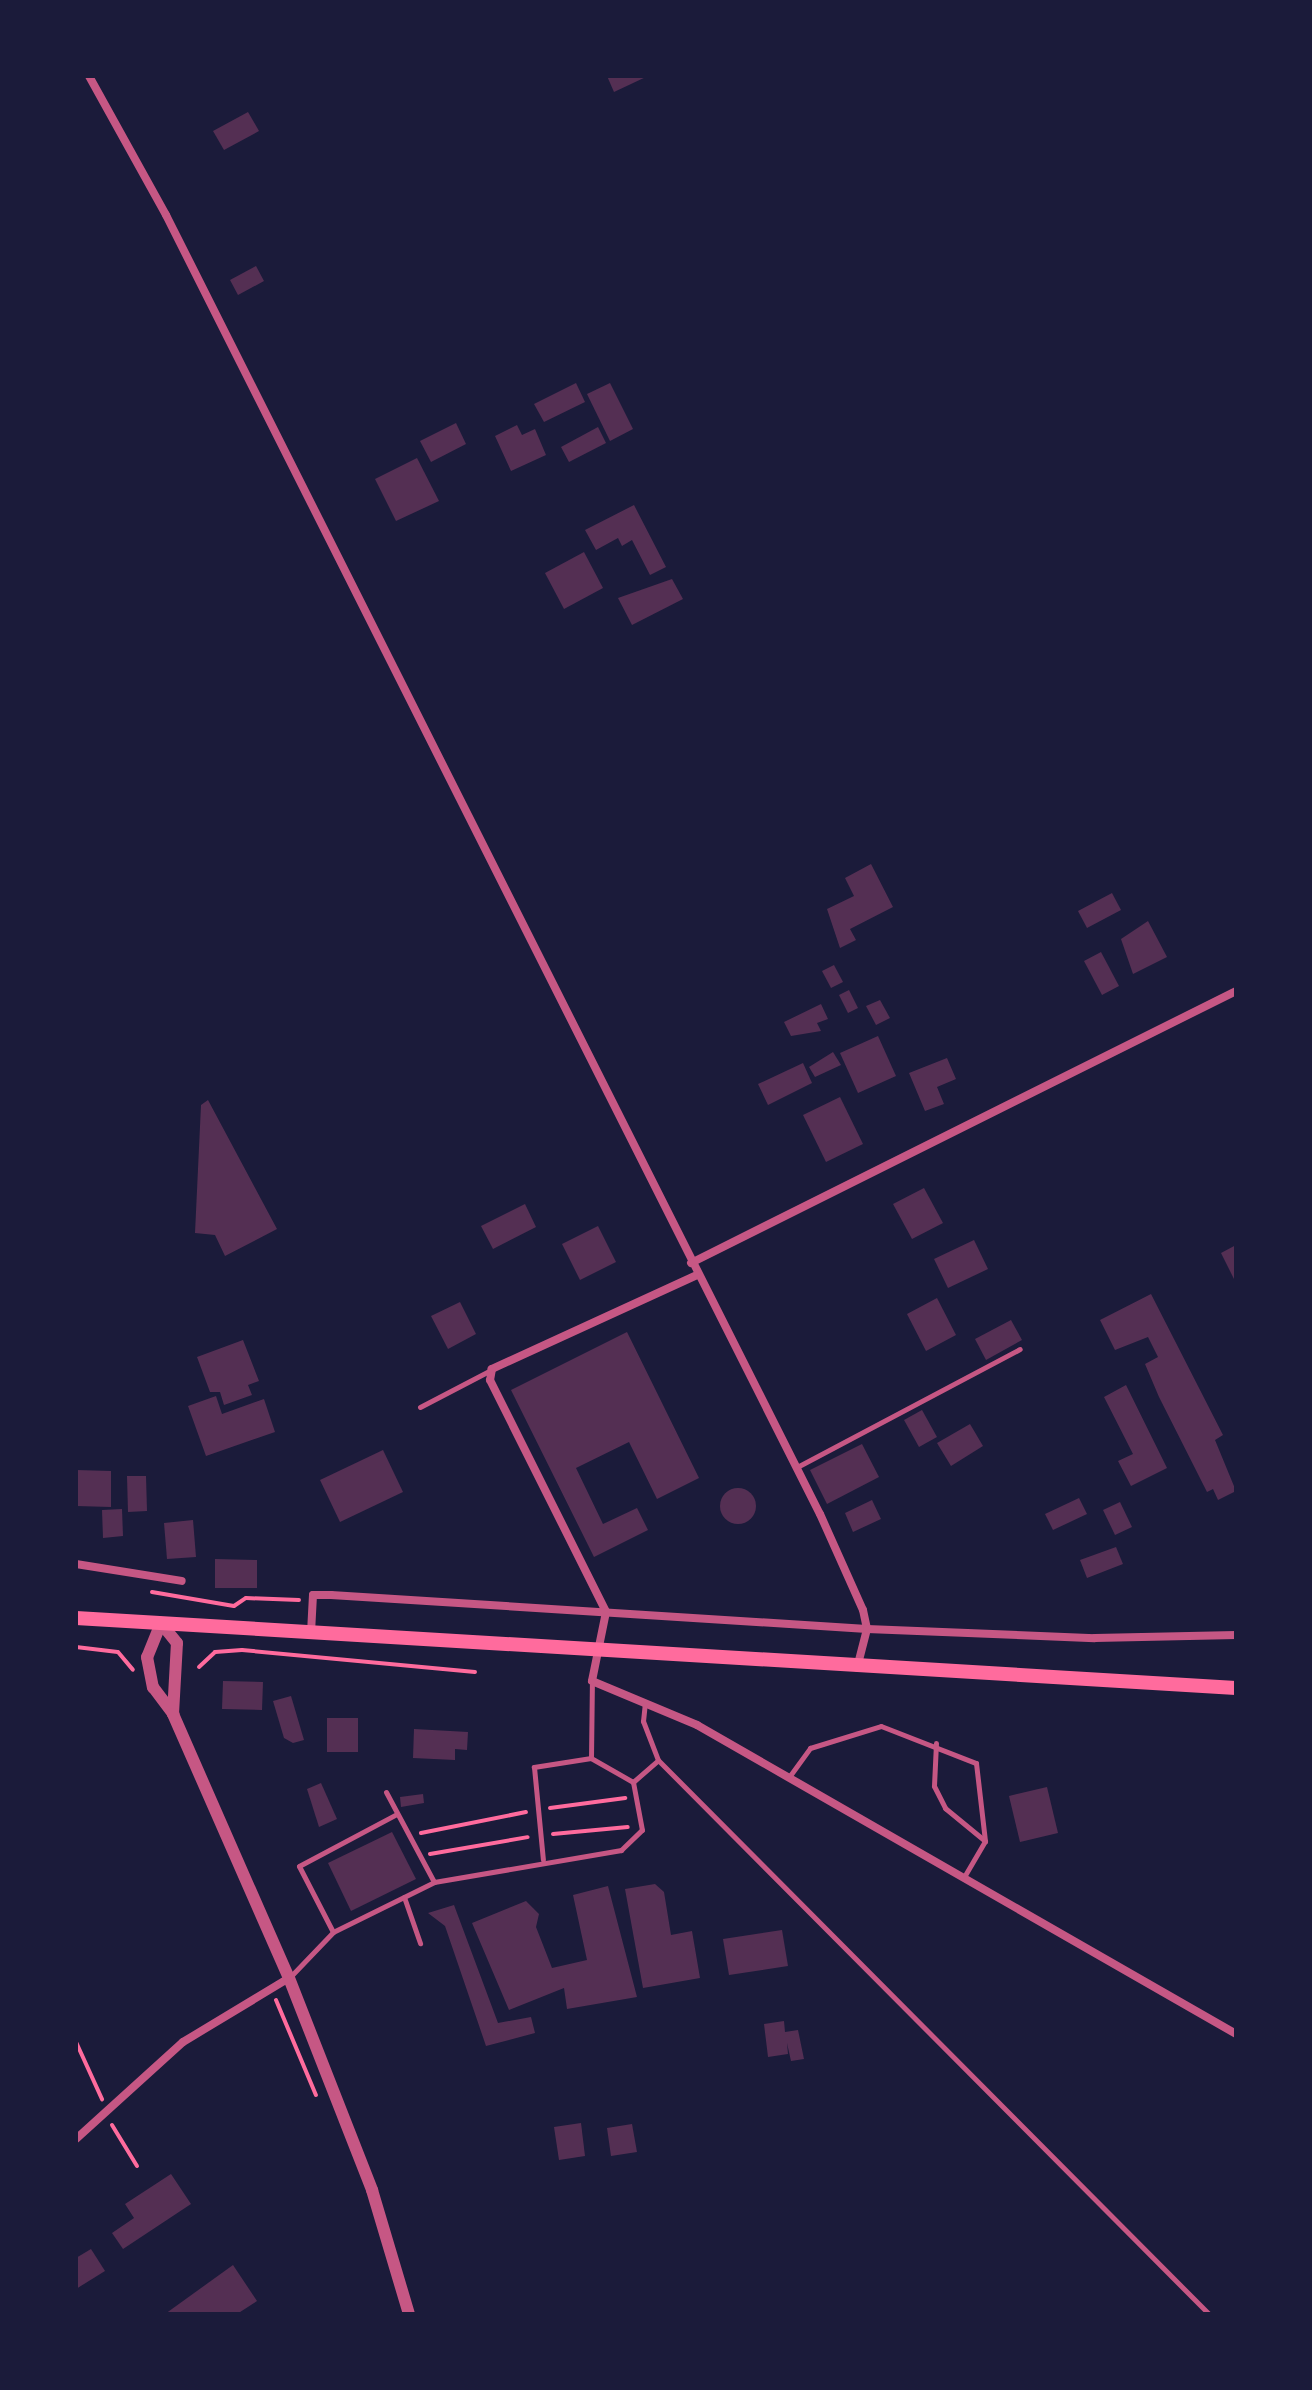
<!DOCTYPE html>
<style>
body{margin:0}
#map{position:relative;width:1312px;height:2390px;overflow:hidden;background:#1b1b3a;font-family:"Varela Round",sans-serif}
div>[style]{position:absolute}
[style*='--x']{left:calc(var(--x)*1px);top:calc(var(--y)*1px);width:calc(var(--w)*1px);rotate:calc(var(--a)*1deg)}
.building>*{inset:0;background:#542f53}
.round{border-radius:50%}
.path>*{height:4px;margin:-2px;padding:0 2px;transform-origin:2px;border-radius:2px;background:#ff6b9d}
.service>*{height:5px;margin:-2.5px;padding:0 2.5px;transform-origin:2.5px;border-radius:2.5px;background:#c65784}
.minor>*{height:8px;margin:-4px;padding:0 4px;transform-origin:4px;border-radius:4px;background:#c65784}
.tertiary>*{height:12px;margin:-6px;padding:0 6px;transform-origin:6px;border-radius:6px;background:#c65784}
.primary>*{height:14px;margin:-7px;padding:0 7px;transform-origin:7px;border-radius:7px;background:#ff6b9d}
span{translate:-50% -50%;white-space:nowrap;text-align:center;line-height:1.15;-webkit-text-stroke:6px #1b1b3a;paint-order:stroke}
.frame{position:absolute;inset:0;border:78px solid #1b1b3a;pointer-events:none}
</style>
<div id="map">
<div class="building">
<div style="clip-path:polygon(607px 76px,648px 76px,614px 92px)"></div>
<div style="clip-path:polygon(248px 112px,259px 131px,224px 150px,213px 131px)"></div>
<div style="clip-path:polygon(256px 266px,264px 281px,238px 295px,230px 280px)"></div>
<div style="clip-path:polygon(576px 383px,585px 402px,544px 422px,534px 404px)"></div>
<div style="clip-path:polygon(610px 383px,633px 429px,610px 441px,587px 394px)"></div>
<div style="clip-path:polygon(456px 423px,466px 444px,431px 462px,420px 441px)"></div>
<div style="clip-path:polygon(517px 425px,522px 435px,535px 429px,546px 455px,511px 471px,495px 436px)"></div>
<div style="clip-path:polygon(598px 427px,606px 443px,569px 462px,561px 447px)"></div>
<div style="clip-path:polygon(417px 458px,439px 501px,396px 521px,375px 479px)"></div>
<div style="clip-path:polygon(634px 505px,666px 567px,650px 575px,632px 540px,622px 546px,618px 538px,596px 550px,585px 530px)"></div>
<div style="clip-path:polygon(584px 552px,603px 588px,564px 609px,545px 573px)"></div>
<div style="clip-path:polygon(672px 579px,683px 599px,632px 625px,618px 598px)"></div>
<div style="clip-path:polygon(871px 864px,893px 907px,850px 929px,856px 940px,840px 948px,827px 909px,854px 896px,845px 878px)"></div>
<div style="clip-path:polygon(1112px 893px,1121px 910px,1087px 928px,1078px 911px)"></div>
<div style="clip-path:polygon(1148px 921px,1167px 957px,1133px 974px,1121px 939px)"></div>
<div style="clip-path:polygon(1101px 952px,1119px 986px,1102px 995px,1084px 961px)"></div>
<div style="clip-path:polygon(834px 965px,843px 982px,831px 988px,822px 971px)"></div>
<div style="clip-path:polygon(849px 990px,858px 1008px,848px 1013px,839px 995px)"></div>
<div style="clip-path:polygon(880px 1000px,890px 1018px,876px 1025px,866px 1006px)"></div>
<div style="clip-path:polygon(821px 1004px,828px 1019px,817px 1023px,821px 1031px,791px 1036px,784px 1022px)"></div>
<div style="clip-path:polygon(878px 1036px,896px 1076px,858px 1093px,840px 1053px)"></div>
<div style="clip-path:polygon(833px 1052px,841px 1065px,815px 1077px,809px 1067px)"></div>
<div style="clip-path:polygon(947px 1058px,956px 1079px,937px 1087px,944px 1104px,925px 1111px,909px 1073px)"></div>
<div style="clip-path:polygon(803px 1063px,812px 1083px,768px 1105px,758px 1084px)"></div>
<div style="clip-path:polygon(840px 1097px,863px 1144px,826px 1162px,803px 1115px)"></div>
<div style="clip-path:polygon(208px 1100px,277px 1229px,225px 1256px,215px 1235px,195px 1233px,201px 1105px)"></div>
<div style="clip-path:polygon(924px 1188px,943px 1223px,912px 1239px,893px 1204px)"></div>
<div style="clip-path:polygon(525px 1204px,536px 1227px,493px 1249px,481px 1226px)"></div>
<div style="clip-path:polygon(598px 1226px,616px 1262px,580px 1280px,562px 1244px)"></div>
<div style="clip-path:polygon(974px 1240px,988px 1269px,948px 1288px,934px 1259px)"></div>
<div style="clip-path:polygon(1236px 1245px,1236px 1283px,1221px 1253px)"></div>
<div style="clip-path:polygon(1151px 1294px,1223px 1435px,1215px 1440px,1236px 1491px,1218px 1500px,1213px 1489px,1207px 1492px,1159px 1397px,1145px 1364px,1158px 1357px,1148px 1337px,1115px 1350px,1100px 1320px)"></div>
<div style="clip-path:polygon(937px 1298px,956px 1335px,926px 1351px,907px 1314px)"></div>
<div style="clip-path:polygon(460px 1302px,476px 1334px,448px 1349px,431px 1316px)"></div>
<div style="clip-path:polygon(1011px 1320px,1022px 1340px,986px 1360px,975px 1339px)"></div>
<div style="clip-path:polygon(627px 1332px,699px 1478px,657px 1499px,629px 1442px,576px 1468px,603px 1524px,637px 1508px,648px 1530px,594px 1557px,511px 1390px)"></div>
<div style="clip-path:polygon(243px 1340px,259px 1381px,248px 1385px,252px 1395px,224px 1405px,220px 1392px,210px 1392px,197px 1357px)"></div>
<div style="clip-path:polygon(1126px 1385px,1167px 1468px,1131px 1486px,1118px 1461px,1133px 1454px,1104px 1397px)"></div>
<div style="clip-path:polygon(216px 1396px,222px 1414px,264px 1399px,275px 1432px,206px 1456px,188px 1406px)"></div>
<div style="clip-path:polygon(922px 1410px,937px 1437px,919px 1447px,904px 1420px)"></div>
<div style="clip-path:polygon(970px 1424px,983px 1446px,951px 1466px,937px 1443px)"></div>
<div style="clip-path:polygon(862px 1444px,879px 1477px,827px 1504px,810px 1470px)"></div>
<div style="clip-path:polygon(383px 1450px,403px 1492px,340px 1522px,320px 1480px)"></div>
<div style="clip-path:polygon(76px 1470px,111px 1471px,111px 1507px,76px 1506px)"></div>
<div style="clip-path:polygon(127px 1476px,146px 1476px,147px 1511px,128px 1512px)"></div>
<div class="round" style="left:720px;top:1488px;width:36px;height:36px"></div>
<div style="clip-path:polygon(1079px 1498px,1087px 1514px,1053px 1530px,1045px 1514px)"></div>
<div style="clip-path:polygon(872px 1500px,881px 1519px,853px 1532px,845px 1513px)"></div>
<div style="clip-path:polygon(1120px 1502px,1132px 1527px,1115px 1535px,1103px 1510px)"></div>
<div style="clip-path:polygon(122px 1509px,123px 1536px,103px 1538px,102px 1510px)"></div>
<div style="clip-path:polygon(193px 1520px,196px 1557px,167px 1559px,164px 1523px)"></div>
<div style="clip-path:polygon(1116px 1547px,1123px 1564px,1087px 1578px,1080px 1560px)"></div>
<div style="clip-path:polygon(215px 1559px,257px 1560px,257px 1588px,215px 1588px)"></div>
<div style="clip-path:polygon(223px 1681px,263px 1682px,262px 1710px,222px 1709px)"></div>
<div style="clip-path:polygon(291px 1696px,304px 1740px,293px 1743px,284px 1738px,273px 1701px)"></div>
<div style="clip-path:polygon(327px 1718px,358px 1718px,358px 1752px,327px 1752px)"></div>
<div style="clip-path:polygon(414px 1729px,468px 1732px,467px 1750px,455px 1749px,455px 1760px,413px 1758px)"></div>
<div style="clip-path:polygon(321px 1783px,337px 1819px,319px 1827px,307px 1789px)"></div>
<div style="clip-path:polygon(1047px 1787px,1058px 1833px,1020px 1842px,1009px 1796px)"></div>
<div style="clip-path:polygon(423px 1794px,424px 1803px,401px 1807px,400px 1797px)"></div>
<div style="clip-path:polygon(392px 1832px,416px 1879px,351px 1911px,328px 1863px)"></div>
<div style="clip-path:polygon(655px 1884px,664px 1892px,671px 1935px,692px 1931px,700px 1978px,643px 1988px,625px 1889px)"></div>
<div style="clip-path:polygon(608px 1886px,637px 1997px,567px 2009px,564px 1988px,509px 2010px,472px 1923px,526px 1901px,539px 1914px,536px 1927px,552px 1968px,587px 1960px,573px 1895px)"></div>
<div style="clip-path:polygon(454px 1905px,498px 2023px,531px 2017px,535px 2033px,486px 2046px,445px 1926px,428px 1913px)"></div>
<div style="clip-path:polygon(782px 1930px,788px 1966px,729px 1975px,723px 1939px)"></div>
<div style="clip-path:polygon(784px 2021px,785px 2032px,798px 2030px,804px 2059px,791px 2061px,787px 2043px,788px 2054px,768px 2057px,764px 2024px)"></div>
<div style="clip-path:polygon(581px 2123px,585px 2156px,559px 2160px,554px 2127px)"></div>
<div style="clip-path:polygon(632px 2124px,637px 2152px,611px 2156px,607px 2128px)"></div>
<div style="clip-path:polygon(171px 2174px,191px 2204px,123px 2249px,112px 2233px,134px 2218px,125px 2204px)"></div>
<div style="clip-path:polygon(91px 2249px,105px 2271px,76px 2289px,76px 2258px)"></div>
<div style="clip-path:polygon(233px 2265px,257px 2301px,237px 2314px,165px 2314px)"></div>
</div>
<div class="path">
<div style="--x:152;--y:1592;--w:83;--a:9.7"></div>
<div style="--x:234;--y:1606;--w:14;--a:-34"></div>
<div style="--x:246;--y:1598;--w:53;--a:2.2"></div>
<div style="--x:76;--y:1647;--w:42;--a:6.8"></div>
<div style="--x:118;--y:1652;--w:23;--a:50"></div>
<div style="--x:199;--y:1667;--w:22;--a:-43"></div>
<div style="--x:215;--y:1652;--w:27;--a:-4"></div>
<div style="--x:242;--y:1650;--w:234;--a:5.4"></div>
<div style="--x:550;--y:1808;--w:76;--a:-7.6"></div>
<div style="--x:421;--y:1833;--w:107;--a:-11.3"></div>
<div style="--x:553;--y:1834;--w:75;--a:-5.3"></div>
<div style="--x:430;--y:1854;--w:99;--a:-9.8"></div>
<div style="--x:76;--y:1898;--w:2;--a:90"></div>
<div style="--x:276;--y:2000;--w:103;--a:67.2"></div>
<div style="--x:76;--y:2042;--w:63;--a:65.5"></div>
<div style="--x:112;--y:2125;--w:48;--a:58.6"></div>
</div>
<div class="service">
<div style="--x:420;--y:1407;--w:80;--a:-27.5"></div>
<div style="--x:797;--y:1467;--w:252;--a:-27.9"></div>
<div style="--x:645;--y:1702;--w:19;--a:96"></div>
<div style="--x:643;--y:1721;--w:42;--a:69"></div>
<div style="--x:658;--y:1760;--w:781;--a:45.16"></div>
<div style="--x:936;--y:1743;--w:43;--a:92.7"></div>
<div style="--x:934;--y:1786;--w:25;--a:63"></div>
<div style="--x:945;--y:1808;--w:50;--a:39.4"></div>
<div style="--x:591;--y:1758;--w:77;--a:-89.3"></div>
<div style="--x:789;--y:1777;--w:36;--a:-54"></div>
<div style="--x:810;--y:1748;--w:74;--a:-17.2"></div>
<div style="--x:881;--y:1726;--w:102;--a:21.3"></div>
<div style="--x:976;--y:1763;--w:79;--a:83.4"></div>
<div style="--x:985;--y:1841;--w:42;--a:120.3"></div>
<div style="--x:633;--y:1782;--w:33;--a:-41"></div>
<div style="--x:386;--y:1792;--w:102;--a:61.9"></div>
<div style="--x:404;--y:1897;--w:49;--a:70.8"></div>
<div style="--x:333;--y:1932;--w:74;--a:-117.3"></div>
<div style="--x:299;--y:1866;--w:111;--a:-28"></div>
<div style="--x:291;--y:1976;--w:61;--a:-46.3"></div>
<div style="--x:333;--y:1932;--w:113;--a:-26.3"></div>
<div style="--x:434;--y:1882;--w:190;--a:-9.7"></div>
<div style="--x:621;--y:1850;--w:29;--a:-44"></div>
<div style="--x:642;--y:1830;--w:49;--a:-100.6"></div>
<div style="--x:633;--y:1782;--w:48;--a:-150.3"></div>
<div style="--x:591;--y:1758;--w:58;--a:171"></div>
<div style="--x:534;--y:1767;--w:93;--a:84.5"></div>
</div>
<div class="minor">
<div style="--x:89;--y:76;--w:159;--a:61"></div>
<div style="--x:166;--y:215;--w:1454;--a:63.28"></div>
<div style="--x:820;--y:1514;--w:105;--a:65.9"></div>
<div style="--x:863;--y:1610;--w:19;--a:78"></div>
<div style="--x:867;--y:1629;--w:40;--a:104.4"></div>
<div style="--x:691;--y:1263;--w:609;--a:-26.52"></div>
<div style="--x:697;--y:1275;--w:226;--a:155.4"></div>
<div style="--x:492;--y:1369;--w:11;--a:100"></div>
<div style="--x:490;--y:1380;--w:259;--a:63.4"></div>
<div style="--x:606;--y:1612;--w:70;--a:101.5"></div>
<div style="--x:592;--y:1681;--w:114;--a:22.7"></div>
<div style="--x:697;--y:1725;--w:621;--a:29.82"></div>
<div style="--x:76;--y:1564;--w:107;--a:9.1"></div>
<div style="--x:311;--y:1633;--w:38;--a:-87"></div>
<div style="--x:313;--y:1595;--w:18;--a:0"></div>
<div style="--x:331;--y:1595;--w:537;--a:3.63"></div>
<div style="--x:867;--y:1629;--w:228;--a:2.3"></div>
<div style="--x:1095;--y:1638;--w:141;--a:-1.2"></div>
<div style="--x:76;--y:2139;--w:144;--a:-42.2"></div>
<div style="--x:183;--y:2042;--w:124;--a:-31.1"></div>
</div>
<div class="tertiary">
<div style="--x:173;--y:1714;--w:71;--a:-86.8"></div>
<div style="--x:177;--y:1643;--w:26;--a:-129"></div>
<div style="--x:161;--y:1623;--w:37;--a:112"></div>
<div style="--x:147;--y:1657;--w:31;--a:79"></div>
<div style="--x:153;--y:1687;--w:34;--a:53"></div>
<div style="--x:173;--y:1714;--w:288;--a:66.3"></div>
<div style="--x:289;--y:1978;--w:228;--a:68.6"></div>
<div style="--x:372;--y:2190;--w:129;--a:73.4"></div>
</div>
<div class="primary">
<div style="--x:76;--y:1618;--w:1162;--a:3.45"></div>
</div>
<div class="frame"></div>
</div>
